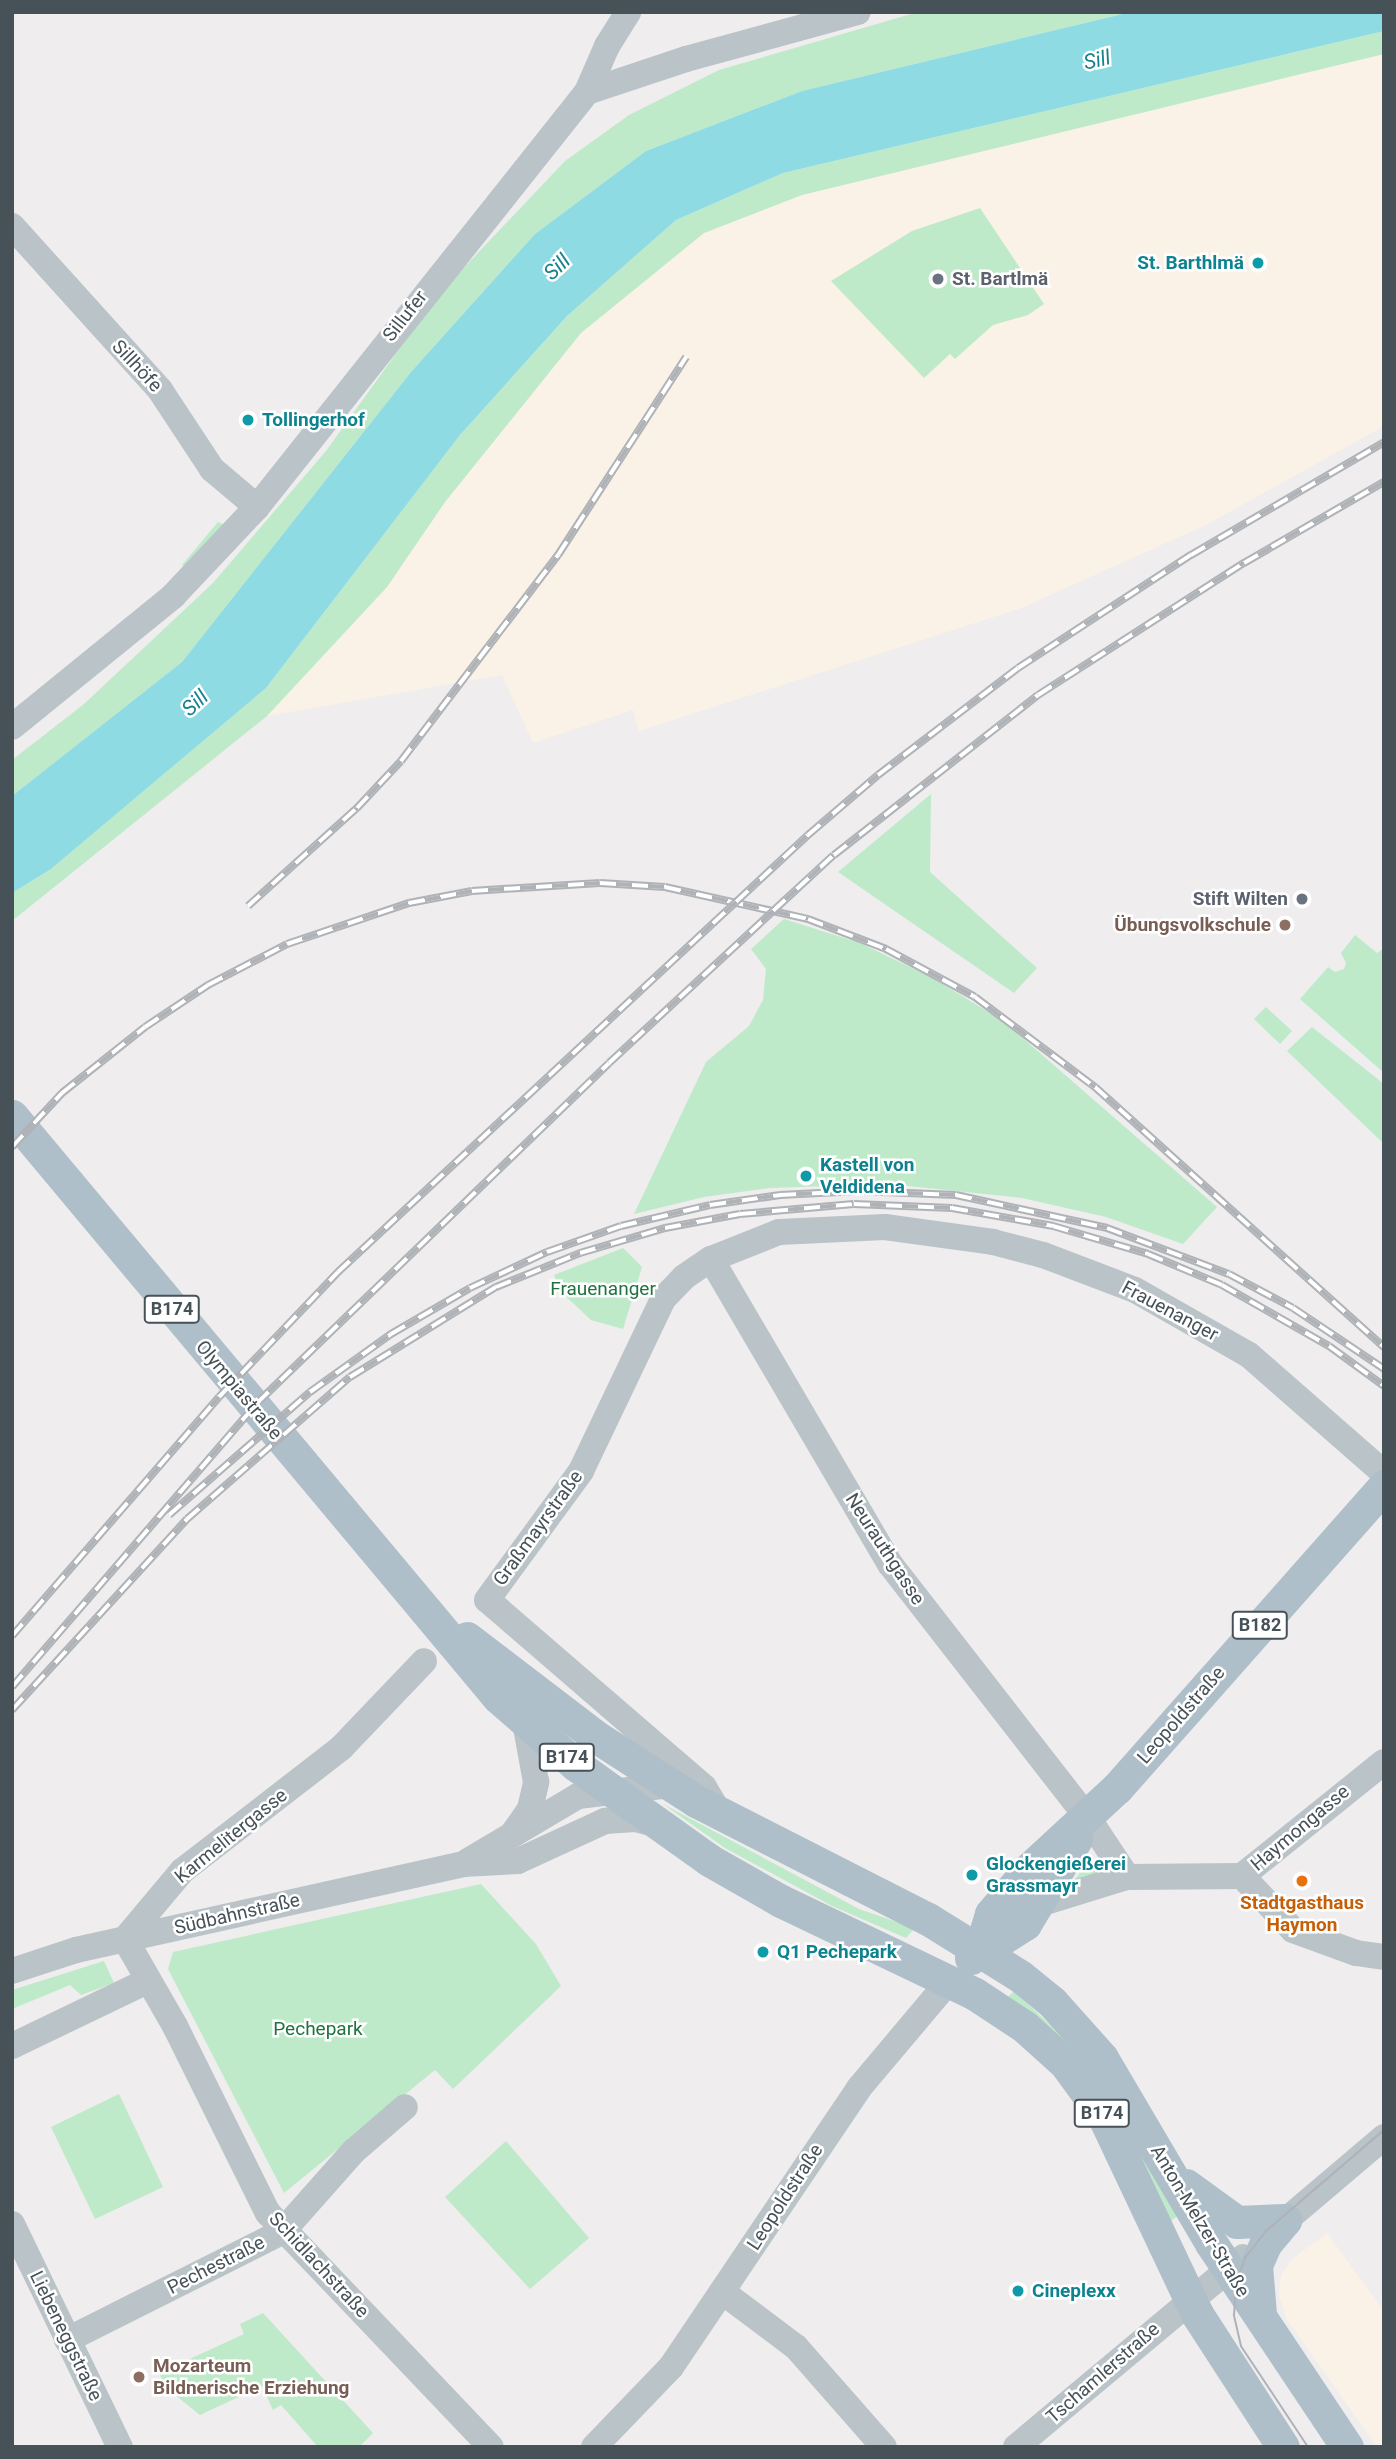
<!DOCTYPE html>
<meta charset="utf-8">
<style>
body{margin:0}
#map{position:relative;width:1396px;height:2459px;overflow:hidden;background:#efeded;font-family:Roboto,sans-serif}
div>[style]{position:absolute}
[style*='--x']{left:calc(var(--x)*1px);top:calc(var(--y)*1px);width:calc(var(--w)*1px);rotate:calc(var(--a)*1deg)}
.commercial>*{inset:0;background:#faf2e6}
.green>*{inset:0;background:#beeaca}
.water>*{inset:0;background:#8edbe4}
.minor>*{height:26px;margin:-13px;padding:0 13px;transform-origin:13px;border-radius:13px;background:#b9c3c8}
.major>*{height:33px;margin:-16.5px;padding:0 16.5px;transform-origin:16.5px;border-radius:16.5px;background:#aebfca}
.tram>*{height:2px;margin:-1px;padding:0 1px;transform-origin:1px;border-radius:1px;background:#afb3b7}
.rail>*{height:8px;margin-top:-4px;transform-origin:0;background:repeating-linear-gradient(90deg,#fff 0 16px,#afb3b7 0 32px);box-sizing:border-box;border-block:2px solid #afb3b7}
.dots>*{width:19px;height:19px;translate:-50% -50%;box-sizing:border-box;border:4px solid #fff;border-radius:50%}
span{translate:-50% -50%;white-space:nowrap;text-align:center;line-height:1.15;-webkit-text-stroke:5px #fff;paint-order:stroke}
.shield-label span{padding:2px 5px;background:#fff;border:2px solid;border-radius:5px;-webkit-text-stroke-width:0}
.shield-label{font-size:18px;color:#475258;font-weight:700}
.culture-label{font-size:19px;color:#0d838f;font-weight:700}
.right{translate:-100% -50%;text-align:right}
.left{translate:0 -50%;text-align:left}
.worship-label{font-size:19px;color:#5b616d;font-weight:700}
.street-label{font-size:19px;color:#475258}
.education-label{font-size:19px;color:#785e54;font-weight:700}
.park-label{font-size:19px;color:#1e733f}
.food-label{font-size:19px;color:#c56008;font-weight:700}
.water-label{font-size:21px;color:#16828d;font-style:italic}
.frame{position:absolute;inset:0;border:14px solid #475258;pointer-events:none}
</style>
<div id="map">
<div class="commercial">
<div style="clip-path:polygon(1384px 54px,1384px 426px,1206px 525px,1019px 609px,639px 731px,633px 710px,533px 743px,502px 675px,267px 716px,387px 587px,445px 502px,581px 333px,704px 233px,802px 195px)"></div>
<div style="clip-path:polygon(1327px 2233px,1384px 2311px,1384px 2447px,1377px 2447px,1286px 2318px,1279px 2294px,1281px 2275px,1292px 2259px)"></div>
</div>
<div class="green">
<div style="clip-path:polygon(918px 12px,1131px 12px,802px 91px,646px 151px,535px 234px,411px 372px,182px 662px,12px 796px,12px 760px,84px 704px,213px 583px,326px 451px,438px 295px,565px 161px,629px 115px,719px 70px)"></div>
<div style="clip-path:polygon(1384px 31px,1384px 54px,802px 195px,704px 233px,581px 333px,445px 502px,387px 587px,267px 716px,12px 921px,12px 893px,51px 869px,266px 688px,460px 435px,567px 316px,676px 220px,783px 173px)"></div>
<div style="clip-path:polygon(980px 208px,1044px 304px,1028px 315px,993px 325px,955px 359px,950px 354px,924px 378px,831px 281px,912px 231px)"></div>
<div style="clip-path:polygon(218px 522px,225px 525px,186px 568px,182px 565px)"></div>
<div style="clip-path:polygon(931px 794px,930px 872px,1037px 968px,1014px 993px,838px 872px)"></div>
<div style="clip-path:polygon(784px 919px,860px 943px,931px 977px,1003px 1021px,1217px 1207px,1183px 1244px,1106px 1217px,1022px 1198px,889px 1184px,769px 1188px,704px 1197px,634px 1214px,706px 1062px,749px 1026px,763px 1000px,766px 969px,751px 949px)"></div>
<div style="clip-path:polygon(1355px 935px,1377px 953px,1384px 948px,1384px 1073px,1300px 999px,1328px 967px,1335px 972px,1344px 969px,1346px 963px,1341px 953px)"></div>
<div style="clip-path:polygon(1266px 1007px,1292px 1031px,1280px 1044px,1254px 1019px)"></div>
<div style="clip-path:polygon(1312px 1027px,1384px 1084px,1384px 1144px,1287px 1051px)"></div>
<div style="clip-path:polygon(623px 1248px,642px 1267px,623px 1329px,591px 1320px,560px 1291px,554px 1275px)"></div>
<div style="clip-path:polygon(663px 1804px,859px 1909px,915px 1928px,906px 1938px,832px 1906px,725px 1848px)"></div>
<div style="clip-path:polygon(1091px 1861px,1100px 1863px,1103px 1874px,1072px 1882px)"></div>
<div style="clip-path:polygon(481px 1884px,536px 1944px,561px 1986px,453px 2089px,435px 2070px,284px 2193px,168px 1969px,173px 1952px)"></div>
<div style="clip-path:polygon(104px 1961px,114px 1983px,81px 1995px,70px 1985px,12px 2009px,12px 1990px)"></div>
<div style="clip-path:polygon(1014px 1991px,1074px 2047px,1179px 2215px,1168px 2223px,1007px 1998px)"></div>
<div style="clip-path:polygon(119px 2094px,163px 2187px,95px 2219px,51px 2127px)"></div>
<div style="clip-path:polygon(506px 2141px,589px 2238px,530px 2289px,445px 2197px)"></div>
<div style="clip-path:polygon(263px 2313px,373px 2433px,359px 2447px,318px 2447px,281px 2405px,273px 2410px,262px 2386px,200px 2415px,175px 2395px,170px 2396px,160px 2375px,162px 2366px,176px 2361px,179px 2364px,244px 2334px,240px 2324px)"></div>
</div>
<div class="water">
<div style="clip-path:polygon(1131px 12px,1384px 12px,1384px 31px,783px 173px,676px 220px,567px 316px,460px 435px,266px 688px,51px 869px,12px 893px,12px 796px,182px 662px,411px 372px,535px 234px,646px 151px,802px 91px)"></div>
</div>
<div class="minor">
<div style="--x:587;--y:92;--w:50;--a:-66.5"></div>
<div style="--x:607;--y:46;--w:40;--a:-58"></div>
<div style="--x:12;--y:226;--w:221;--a:47.9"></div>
<div style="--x:160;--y:390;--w:95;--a:56.6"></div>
<div style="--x:212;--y:469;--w:59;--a:40.2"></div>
<div style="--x:12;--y:727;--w:208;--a:-39.1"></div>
<div style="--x:173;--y:596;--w:122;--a:-46.7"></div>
<div style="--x:257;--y:507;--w:530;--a:-51.51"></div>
<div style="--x:587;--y:92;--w:104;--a:-18.4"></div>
<div style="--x:686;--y:59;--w:178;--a:-15.3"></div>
<div style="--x:711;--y:1259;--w:354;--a:59.6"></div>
<div style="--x:890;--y:1564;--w:322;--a:52.1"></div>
<div style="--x:1088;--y:1818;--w:71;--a:56.5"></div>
<div style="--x:720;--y:1814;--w:31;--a:-121"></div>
<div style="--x:704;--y:1787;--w:286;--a:-139.2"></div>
<div style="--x:487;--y:1600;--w:160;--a:-53.9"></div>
<div style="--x:581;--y:1471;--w:191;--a:-64.5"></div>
<div style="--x:663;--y:1299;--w:30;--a:-46"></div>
<div style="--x:684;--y:1277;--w:32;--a:-34"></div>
<div style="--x:711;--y:1259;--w:73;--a:-21.7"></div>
<div style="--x:779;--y:1232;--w:106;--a:-2.7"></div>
<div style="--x:885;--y:1227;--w:109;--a:7.9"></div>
<div style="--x:993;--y:1242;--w:52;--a:14.6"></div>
<div style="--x:1043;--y:1255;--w:98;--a:20.8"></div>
<div style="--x:1135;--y:1290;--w:131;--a:29.7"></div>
<div style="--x:1249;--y:1355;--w:179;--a:41.2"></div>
<div style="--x:514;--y:1832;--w:28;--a:-55"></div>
<div style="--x:530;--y:1809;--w:28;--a:-77"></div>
<div style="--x:536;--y:1782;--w:61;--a:-100.4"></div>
<div style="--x:468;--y:1861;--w:128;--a:-30.6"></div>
<div style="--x:578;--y:1796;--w:93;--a:-6.8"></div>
<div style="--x:1242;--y:1876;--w:74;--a:46.6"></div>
<div style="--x:1293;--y:1930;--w:67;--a:20.1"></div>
<div style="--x:1356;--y:1953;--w:28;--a:8"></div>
<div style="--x:1039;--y:1904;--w:92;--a:-17.1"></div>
<div style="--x:1127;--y:1877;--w:115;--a:-0.5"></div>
<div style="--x:1242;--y:1876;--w:182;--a:-38.8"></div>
<div style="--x:125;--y:1939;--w:100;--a:60.1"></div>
<div style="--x:175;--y:2026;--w:209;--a:63.6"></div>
<div style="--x:268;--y:2213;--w:323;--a:46.4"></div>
<div style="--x:125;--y:1939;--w:89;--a:-50"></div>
<div style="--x:182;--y:1871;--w:201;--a:-37.7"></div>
<div style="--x:341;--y:1748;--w:120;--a:-46.3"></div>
<div style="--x:12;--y:1971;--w:67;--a:-18.2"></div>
<div style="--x:76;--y:1950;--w:396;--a:-12.5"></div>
<div style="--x:463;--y:1864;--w:55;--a:-3.1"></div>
<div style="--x:518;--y:1861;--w:96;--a:-24.7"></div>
<div style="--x:605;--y:1821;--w:30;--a:-4"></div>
<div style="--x:635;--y:1819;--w:21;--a:14"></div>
<div style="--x:12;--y:2046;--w:150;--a:-25.7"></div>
<div style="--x:12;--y:2224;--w:248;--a:64.2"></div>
<div style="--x:1272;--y:2232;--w:147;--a:-40.3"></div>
<div style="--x:724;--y:2293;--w:90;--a:36.9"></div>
<div style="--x:796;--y:2347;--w:133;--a:48.7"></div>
<div style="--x:67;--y:2340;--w:241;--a:-26.7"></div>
<div style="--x:282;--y:2232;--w:108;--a:-48.4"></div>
<div style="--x:354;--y:2151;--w:67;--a:-40.8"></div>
<div style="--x:594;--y:2447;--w:111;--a:-46.1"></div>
<div style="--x:671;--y:2367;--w:336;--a:-56"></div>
<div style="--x:859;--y:2088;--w:141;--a:-49.9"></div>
<div style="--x:1016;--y:2447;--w:296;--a:-39.9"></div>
</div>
<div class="major">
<div style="--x:12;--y:1116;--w:757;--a:50.09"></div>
<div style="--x:498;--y:1697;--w:103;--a:41.1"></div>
<div style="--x:576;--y:1765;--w:163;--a:35.5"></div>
<div style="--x:709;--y:1860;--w:83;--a:29.7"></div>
<div style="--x:781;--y:1901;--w:215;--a:25.6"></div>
<div style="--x:975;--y:1994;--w:60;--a:33.4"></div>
<div style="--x:1025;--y:2027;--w:54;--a:42"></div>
<div style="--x:1065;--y:2063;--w:64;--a:53.8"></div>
<div style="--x:1103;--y:2115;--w:220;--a:64.7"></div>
<div style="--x:1197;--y:2314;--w:158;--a:57.1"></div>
<div style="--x:467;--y:1638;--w:161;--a:37.4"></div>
<div style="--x:595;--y:1736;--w:120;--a:32.8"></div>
<div style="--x:696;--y:1801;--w:260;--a:27"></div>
<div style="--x:928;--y:1919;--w:108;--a:31.8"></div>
<div style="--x:1020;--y:1976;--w:41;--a:39.1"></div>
<div style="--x:1052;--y:2002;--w:75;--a:48.2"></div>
<div style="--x:1102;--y:2058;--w:215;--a:59.5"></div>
<div style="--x:1211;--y:2243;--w:245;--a:56.3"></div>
<div style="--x:980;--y:1950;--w:38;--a:-73"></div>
<div style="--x:991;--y:1914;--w:57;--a:-49.9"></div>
<div style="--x:1028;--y:1870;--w:121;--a:-42.7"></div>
<div style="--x:1117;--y:1788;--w:403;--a:-48.5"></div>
<div style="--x:971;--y:1958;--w:64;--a:-32.2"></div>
<div style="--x:1025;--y:1924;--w:99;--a:-59"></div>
<div style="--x:1186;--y:2185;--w:63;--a:36"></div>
<div style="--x:1237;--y:2222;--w:48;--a:-2.4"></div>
<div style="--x:1260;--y:2314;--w:49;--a:-94.7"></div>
<div style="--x:1256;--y:2265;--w:24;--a:-66"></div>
<div style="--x:1266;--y:2243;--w:30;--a:-50"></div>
</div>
<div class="tram">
<div style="--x:1308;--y:2447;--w:121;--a:-123.6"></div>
<div style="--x:1241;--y:2346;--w:32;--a:-103"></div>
<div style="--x:1234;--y:2315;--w:32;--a:-86"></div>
<div style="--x:1236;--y:2283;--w:27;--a:-70"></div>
<div style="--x:1245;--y:2258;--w:34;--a:-52"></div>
<div style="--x:1266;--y:2231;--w:155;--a:-40.6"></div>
</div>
<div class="rail">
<div style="--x:248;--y:906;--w:147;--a:-42"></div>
<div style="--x:357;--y:808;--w:64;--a:-46.9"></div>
<div style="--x:401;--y:761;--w:259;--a:-52.7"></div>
<div style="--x:558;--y:555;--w:236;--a:-57.1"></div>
<div style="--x:12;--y:1147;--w:74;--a:-47.2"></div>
<div style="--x:62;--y:1093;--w:106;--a:-38.5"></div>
<div style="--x:145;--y:1027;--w:76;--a:-33.7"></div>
<div style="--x:208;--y:985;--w:89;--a:-27.4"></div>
<div style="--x:287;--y:944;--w:129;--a:-18.6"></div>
<div style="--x:409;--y:903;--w:64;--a:-10.8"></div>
<div style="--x:472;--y:891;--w:128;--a:-3.6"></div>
<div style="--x:600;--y:883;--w:65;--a:3.5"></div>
<div style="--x:665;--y:887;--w:147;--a:12.6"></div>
<div style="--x:808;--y:919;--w:84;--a:21"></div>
<div style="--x:886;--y:949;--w:101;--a:28.3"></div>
<div style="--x:975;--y:997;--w:150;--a:36.9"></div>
<div style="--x:1095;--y:1087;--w:389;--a:42"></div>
<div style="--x:169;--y:1515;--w:187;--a:-41.1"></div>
<div style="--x:310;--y:1392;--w:100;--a:-35.6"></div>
<div style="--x:391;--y:1334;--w:91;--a:-30.2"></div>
<div style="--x:470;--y:1288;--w:85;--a:-25.1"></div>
<div style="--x:547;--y:1252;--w:78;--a:-19.4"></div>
<div style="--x:621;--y:1226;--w:91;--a:-13.3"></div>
<div style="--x:710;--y:1205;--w:71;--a:-8.1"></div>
<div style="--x:780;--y:1195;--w:79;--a:-2.9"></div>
<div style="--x:859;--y:1191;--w:97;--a:2.4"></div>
<div style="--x:956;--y:1195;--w:155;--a:12.3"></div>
<div style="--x:1107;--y:1228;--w:130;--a:20.7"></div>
<div style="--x:1229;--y:1274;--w:72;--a:28"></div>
<div style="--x:1293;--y:1308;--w:110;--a:33.8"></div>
<div style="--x:12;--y:1636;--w:316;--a:-49.1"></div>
<div style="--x:219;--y:1397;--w:173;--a:-46.4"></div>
<div style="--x:338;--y:1272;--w:642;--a:-42.92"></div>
<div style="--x:808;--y:835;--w:92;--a:-40.6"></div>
<div style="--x:878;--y:775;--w:176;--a:-37.4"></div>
<div style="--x:1018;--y:668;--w:207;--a:-33.2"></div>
<div style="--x:1191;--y:555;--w:224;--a:-30.3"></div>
<div style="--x:12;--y:1687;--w:375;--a:-49.2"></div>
<div style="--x:257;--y:1403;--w:489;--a:-44"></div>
<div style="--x:609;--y:1063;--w:306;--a:-42.8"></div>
<div style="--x:834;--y:855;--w:259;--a:-38.1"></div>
<div style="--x:1038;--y:695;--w:245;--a:-32.7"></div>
<div style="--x:1244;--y:563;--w:162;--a:-30.1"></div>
<div style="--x:12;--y:1710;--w:259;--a:-47.5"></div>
<div style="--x:187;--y:1519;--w:216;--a:-41.1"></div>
<div style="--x:350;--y:1377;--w:172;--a:-31.7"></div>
<div style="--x:496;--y:1287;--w:91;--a:-22"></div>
<div style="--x:580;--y:1253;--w:89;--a:-16.4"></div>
<div style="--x:665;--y:1228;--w:76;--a:-10.6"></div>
<div style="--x:740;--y:1214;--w:114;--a:-5"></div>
<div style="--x:854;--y:1204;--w:98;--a:2.3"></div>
<div style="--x:952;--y:1208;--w:103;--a:10.1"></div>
<div style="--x:1053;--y:1226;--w:99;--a:16.4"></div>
<div style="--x:1148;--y:1254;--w:80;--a:22.7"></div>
<div style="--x:1222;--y:1285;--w:123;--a:29.7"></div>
<div style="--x:1329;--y:1346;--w:68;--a:36"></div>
</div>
<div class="dots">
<div style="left:1258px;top:263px;background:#0f9aa8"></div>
<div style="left:938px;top:279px;background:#6b7280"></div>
<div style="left:248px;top:420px;background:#0f9aa8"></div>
<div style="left:1302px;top:899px;background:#6b7280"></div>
<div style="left:1285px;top:925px;background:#8d6e63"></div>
<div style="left:806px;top:1176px;background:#0f9aa8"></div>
<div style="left:972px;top:1875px;background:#0f9aa8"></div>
<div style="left:1302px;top:1881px;background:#e8710a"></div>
<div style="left:763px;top:1952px;background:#0f9aa8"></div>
<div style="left:1018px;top:2291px;background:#0f9aa8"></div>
<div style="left:139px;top:2377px;background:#8d6e63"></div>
</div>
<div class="shield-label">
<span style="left:172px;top:1309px">B174</span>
<span style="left:1260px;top:1625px">B182</span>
<span style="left:567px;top:1757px">B174</span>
<span style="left:1102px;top:2113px">B174</span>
</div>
<div class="culture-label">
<span class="right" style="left:1244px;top:263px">St. Barthlmä</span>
<span class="left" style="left:262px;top:420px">Tollingerhof</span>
<span class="left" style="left:820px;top:1176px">Kastell von<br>Veldidena</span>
<span class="left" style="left:986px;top:1875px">Glockengießerei<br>Grassmayr</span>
<span class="left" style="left:777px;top:1952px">Q1 Pechepark</span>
<span class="left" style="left:1032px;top:2291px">Cineplexx</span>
</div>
<div class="worship-label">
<span class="left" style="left:952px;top:279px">St. Bartlmä</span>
<span class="right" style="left:1288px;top:899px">Stift Wilten</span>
</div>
<div class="street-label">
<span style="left:405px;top:316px;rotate:-52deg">Sillufer</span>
<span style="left:137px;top:366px;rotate:47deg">Sillhöfe</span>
<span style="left:1170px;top:1311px;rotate:28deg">Frauenanger</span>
<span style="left:239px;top:1390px;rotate:50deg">Olympiastraße</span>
<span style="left:538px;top:1528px;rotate:-54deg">Graßmayrstraße</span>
<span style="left:885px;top:1549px;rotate:57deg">Neurauthgasse</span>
<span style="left:1181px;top:1715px;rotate:-49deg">Leopoldstraße</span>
<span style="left:1300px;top:1828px;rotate:-40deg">Haymongasse</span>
<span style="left:231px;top:1836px;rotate:-39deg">Karmelitergasse</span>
<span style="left:237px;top:1914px;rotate:-13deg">Südbahnstraße</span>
<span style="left:785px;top:2197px;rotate:-57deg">Leopoldstraße</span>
<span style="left:1200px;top:2221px;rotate:59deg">Anton-Melzer-Straße</span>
<span style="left:216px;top:2265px;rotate:-27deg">Pechestraße</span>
<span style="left:319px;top:2265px;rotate:47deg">Schidlachstraße</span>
<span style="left:66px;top:2336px;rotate:64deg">Liebeneggstraße</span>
<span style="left:1103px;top:2373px;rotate:-41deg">Tschamlerstraße</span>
</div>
<div class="education-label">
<span class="right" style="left:1271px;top:925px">Übungsvolkschule</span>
<span class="left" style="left:153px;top:2377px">Mozarteum<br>Bildnerische Erziehung</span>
</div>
<div class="park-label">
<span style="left:603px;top:1289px">Frauenanger</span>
<span style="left:318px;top:2029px">Pechepark</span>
</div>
<div class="food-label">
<span style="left:1302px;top:1914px">Stadtgasthaus<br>Haymon</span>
</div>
<div class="water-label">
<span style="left:1097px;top:60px;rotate:-13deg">Sill</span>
<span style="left:557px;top:267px;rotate:-44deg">Sill</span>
<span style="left:195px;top:703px;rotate:-43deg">Sill</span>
</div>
<div class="frame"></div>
</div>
